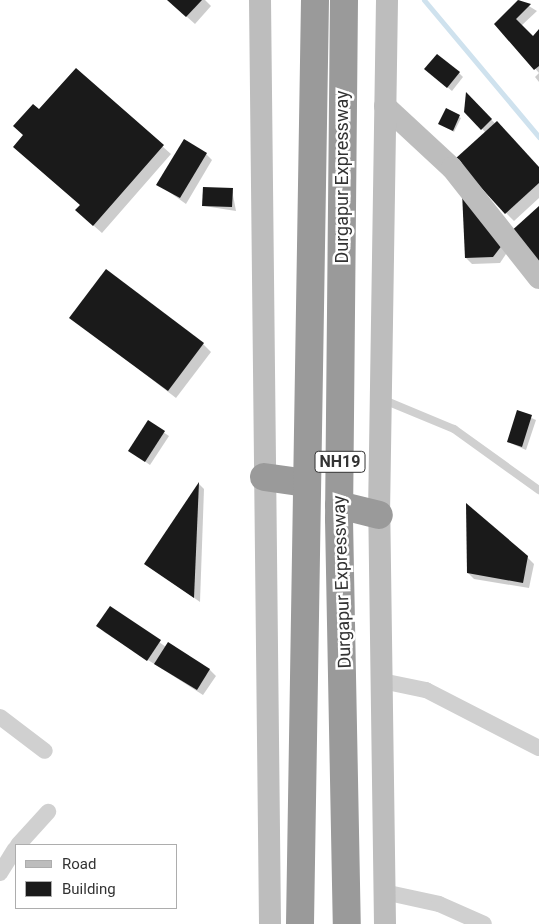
<!DOCTYPE html>
<style>
body{margin:0}
#map{position:relative;width:539px;height:924px;overflow:hidden;background:#fff;font-family:Roboto,sans-serif}
div>[style]{position:absolute}
[style*='--x']{left:calc(var(--x)*1px);top:calc(var(--y)*1px);width:calc(var(--w)*1px);rotate:calc(var(--a)*1deg)}
.shadow>*{inset:0;background:#0003}
.stream>*{height:5px;margin:-2.5px;padding:0 2.5px;transform-origin:2.5px;border-radius:2.5px;background:#cfe2ee}
.building>*{inset:0;background:#1a1a1a}
.lane>*{height:8px;margin:-4px;padding:0 4px;transform-origin:4px;border-radius:4px;background:#d0d0d0}
.street>*{height:16px;margin:-8px;padding:0 8px;transform-origin:8px;border-radius:8px;background:#d0d0d0}
.secondary>*{height:22px;margin:-11px;padding:0 11px;transform-origin:11px;border-radius:11px;background:#bdbdbd}
.highway>*{height:28px;margin:-14px;padding:0 14px;transform-origin:14px;border-radius:14px;background:#9a9a9a}
span{translate:-50% -50%;white-space:nowrap;text-align:center;line-height:1.15;-webkit-text-stroke:5px #fff;paint-order:stroke}
.shield-label span{padding:1px 4px;background:#fff;border:1px solid;border-radius:4px;-webkit-text-stroke-width:0}
.shield-label{font-size:16px;color:#333;font-weight:700}
.street-label{font-size:18px;color:#333}
.legend{position:absolute;left:15px;top:844px;width:162px;height:65px;box-sizing:border-box;background:#fff;border:1px solid #adadad;margin:0;padding:6px 9px;list-style:none;font-size:15px;color:#333}
.legend li{display:flex;align-items:center;gap:10px;height:25px}
.legend b{width:25px;border:1px solid #adadad}
</style>
<div id="map">
<div class="shadow">
<div style="clip-path:polygon(168px 0,205px 0,211px 6px,195px 24px)"></div>
<div style="clip-path:polygon(519px 0,537px 11px,521px 26px,533px 37px,539px 31px,539px 82px,535px 77px,539px 73px,496px 24px)"></div>
<div style="clip-path:polygon(76px 70px,171px 154px,102px 233px,85px 218px,81px 206px,24px 136px)"></div>
<div style="clip-path:polygon(430px 73px,459px 73px,463px 77px,452px 91px)"></div>
<div style="clip-path:polygon(467px 95px,539px 168px,539px 198px,514px 221px,506px 213px,486px 133px,466px 112px)"></div>
<div style="clip-path:polygon(447px 110px,461px 118px,454px 132px,442px 125px)"></div>
<div style="clip-path:polygon(206px 154px,212px 160px,186px 204px,158px 184px)"></div>
<div style="clip-path:polygon(232px 190px,236px 211px,204px 206px)"></div>
<div style="clip-path:polygon(464px 195px,508px 251px,500px 263px,472px 264px,466px 258px)"></div>
<div style="clip-path:polygon(71px 317px,203px 344px,211px 352px,176px 398px)"></div>
<div style="clip-path:polygon(518px 412px,536px 420px,526px 450px,508px 442px)"></div>
<div style="clip-path:polygon(148px 422px,169px 436px,150px 465px,130px 451px)"></div>
<div style="clip-path:polygon(199px 484px,204px 489px,200px 602px,146px 564px)"></div>
<div style="clip-path:polygon(527px 557px,534px 564px,529px 588px,474px 579px,468px 573px)"></div>
<div style="clip-path:polygon(110px 607px,166px 647px,168px 644px,210px 670px,216px 676px,203px 695px,104px 632px,98px 626px)"></div>
</div>
<div class="stream">
<div style="--x:424;--y:0;--w:179;--a:50"></div>
</div>
<div class="building">
<div style="clip-path:polygon(167px 0,202px 0,186px 17px)"></div>
<div style="clip-path:polygon(518px 0,531px 4px,516px 19px,533px 36px,539px 29px,539px 66px,534px 70px,494px 24px)"></div>
<div style="clip-path:polygon(437px 54px,460px 72px,447px 88px,424px 69px)"></div>
<div style="clip-path:polygon(76px 68px,164px 145px,93px 226px,75px 210px,80px 205px,13px 147px,23px 135px,13px 126px,33px 104px,39px 109px)"></div>
<div style="clip-path:polygon(466px 92px,492px 119px,481px 130px,464px 112px)"></div>
<div style="clip-path:polygon(446px 108px,460px 115px,453px 131px,438px 124px)"></div>
<div style="clip-path:polygon(497px 121px,539px 167px,539px 183px,505px 214px,455px 159px)"></div>
<div style="clip-path:polygon(184px 139px,207px 153px,180px 198px,156px 185px)"></div>
<div style="clip-path:polygon(203px 187px,233px 188px,232px 207px,202px 206px)"></div>
<div style="clip-path:polygon(462px 192px,503px 244px,493px 257px,465px 258px)"></div>
<div style="clip-path:polygon(539px 206px,539px 270px,507px 235px)"></div>
<div style="clip-path:polygon(106px 269px,204px 343px,168px 391px,69px 318px)"></div>
<div style="clip-path:polygon(517px 410px,532px 415px,522px 447px,507px 442px)"></div>
<div style="clip-path:polygon(148px 420px,165px 431px,145px 462px,128px 451px)"></div>
<div style="clip-path:polygon(199px 482px,194px 598px,144px 564px)"></div>
<div style="clip-path:polygon(466px 503px,528px 556px,523px 583px,467px 573px)"></div>
<div style="clip-path:polygon(110px 606px,161px 640px,147px 661px,96px 626px)"></div>
<div style="clip-path:polygon(168px 642px,210px 669px,197px 690px,154px 664px)"></div>
</div>
<div class="lane">
<div style="--x:384;--y:400;--w:76;--a:22.5"></div>
<div style="--x:454;--y:429;--w:105;--a:35.7"></div>
</div>
<div class="street">
<div style="--x:382;--y:681;--w:45;--a:11.6"></div>
<div style="--x:426;--y:690;--w:127;--a:27.2"></div>
<div style="--x:0;--y:717;--w:56;--a:37.1"></div>
<div style="--x:18;--y:845;--w:45;--a:-47.7"></div>
<div style="--x:0;--y:873;--w:28;--a:-58"></div>
<div style="--x:384;--y:892;--w:56;--a:12.3"></div>
<div style="--x:439;--y:904;--w:49;--a:24"></div>
</div>
<div class="secondary">
<div style="--x:260;--y:0;--w:924;--a:89.38"></div>
<div style="--x:385;--y:106;--w:91;--a:42.8"></div>
<div style="--x:452;--y:168;--w:140;--a:51.7"></div>
<div style="--x:385;--y:924;--w:409;--a:-90.8"></div>
<div style="--x:379;--y:515;--w:515;--a:-89.11"></div>
</div>
<div class="highway">
<div style="--x:344;--y:0;--w:519;--a:90.55"></div>
<div style="--x:339;--y:519;--w:405;--a:88.9"></div>
<div style="--x:264;--y:477;--w:42;--a:8.1"></div>
<div style="--x:339;--y:505;--w:41;--a:14"></div>
<div style="--x:300;--y:924;--w:924;--a:-89.07"></div>
</div>
<div class="shield-label">
<span style="left:340px;top:462px">NH19</span>
</div>
<div class="street-label">
<span style="left:342px;top:177px;rotate:-90deg">Durgapur Expressway</span>
<span style="left:342px;top:582px;rotate:-92deg">Durgapur Expressway</span>
</div>
<ul class="legend">
<li><b style="height:6px;background:#bdbdbd"></b>Road</li>
<li><b style="height:14px;background:#1a1a1a"></b>Building</li>
</ul>
</div>
